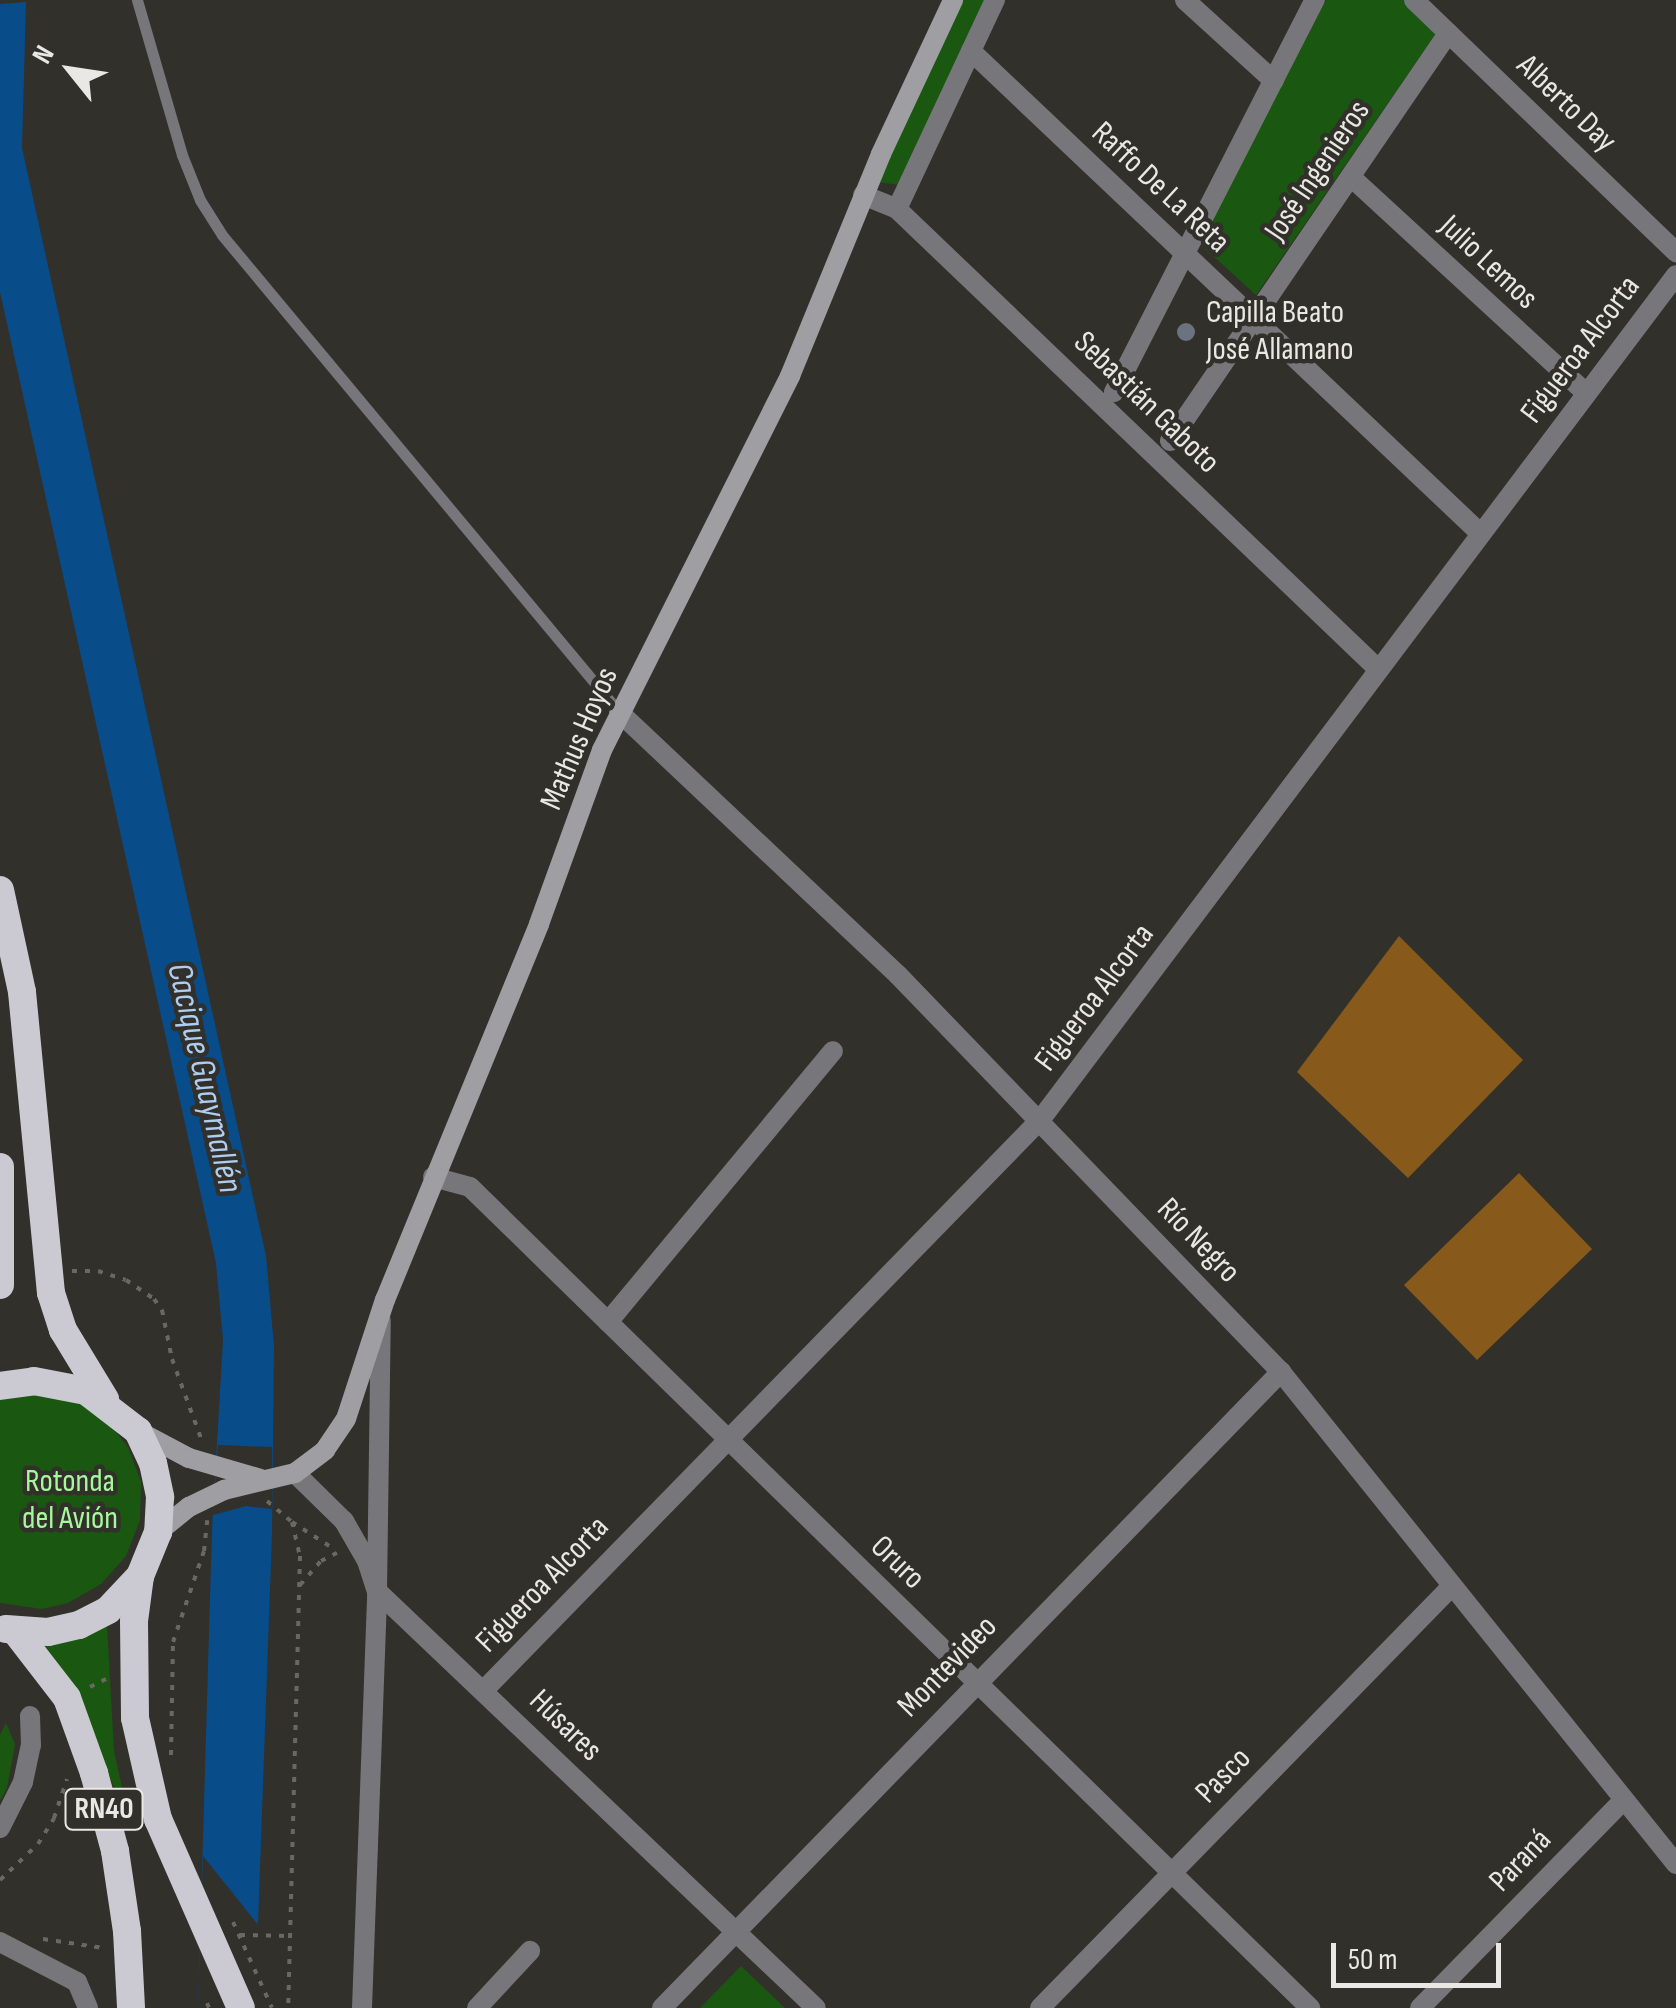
<!DOCTYPE html>
<meta charset="utf-8">
<style>
body{margin:0}
#map{position:relative;width:1676px;height:2008px;overflow:hidden;background:#32302a;font-family:"Sofia Sans Condensed",sans-serif}
div>[style]{position:absolute}
[style*='--x']{left:calc(var(--x)*1px);top:calc(var(--y)*1px);width:calc(var(--w)*1px);rotate:calc(var(--a)*1deg)}
.green>*{inset:0;background:#1a5711}
.water>*{inset:0;background:#094c8a}
.pier>*{inset:0;background:#32302a}
.building>*{inset:0;background:#875a1b}
.path>*{height:4px;margin-top:-2px;transform-origin:0;background:repeating-linear-gradient(90deg,#6a6863 0 5px,transparent 0 13px)}
.service>*{height:11px;margin:-5.5px;padding:0 5.5px;transform-origin:5.5px;border-radius:5.5px;background:#77767a}
.minor>*{height:20px;margin:-10px;padding:0 10px;transform-origin:10px;border-radius:10px;background:#77767a}
.secondary>*{height:20px;margin:-10px;padding:0 10px;transform-origin:10px;border-radius:10px;background:#9e9ea3}
.trunk>*{height:28px;margin:-14px;padding:0 14px;transform-origin:14px;border-radius:14px;background:#cbcad2}
.dots>*{width:28px;height:28px;translate:-50% -50%;box-sizing:border-box;border:5px solid #32302a;border-radius:50%}
span{translate:-50% -50%;white-space:nowrap;text-align:center;line-height:1.15;-webkit-text-stroke:9px #32302a;paint-order:stroke}
.shield-label span{padding:2px 8px;background:#32302a;border:2px solid;border-radius:8px;-webkit-text-stroke-width:0}
.shield-label{font-size:30px;color:#eae8e4;font-weight:700}
.street-label{font-size:32px;color:#eae8e4}
.poi-label{font-size:32px;color:#eae8e4}
.left{translate:0 -50%;text-align:left}
.park-label{font-size:32px;color:#a6f99a}
.water-label{font-size:35px;color:#afcdf1;font-style:italic}
.north{position:absolute;left:20px;top:20px;width:100px;height:100px;-webkit-text-stroke:8px #32302a;paint-order:stroke;rotate:300deg;font-size:28px;font-weight:700;line-height:40px;text-align:center;color:#eae8e4}
.north::after{content:'';display:block;margin:auto;width:35px;height:45px;background:#eae8e4;clip-path:polygon(50% 0,100% 100%,50% 72%,0 100%)}
.scale{position:absolute;left:1331px;top:1943px;width:170px;height:45px;box-sizing:border-box;border:5px solid #eae8e4;border-top:0;padding-left:12px;font-size:30px;line-height:35px;white-space:nowrap;color:#eae8e4;-webkit-text-stroke:8px #32302a;paint-order:stroke}
</style>
<div id="map">
<div class="green">
<div style="clip-path:polygon(957px 0,989px 0,900px 185px,876px 182px)"></div>
<div style="clip-path:polygon(1326px 0,1410px 0,1439px 29px,1256px 295px,1199px 243px)"></div>
<div style="clip-path:polygon(35px 1391px,72px 1398px,104px 1417px,128px 1447px,141px 1482px,140px 1520px,126px 1556px,101px 1584px,68px 1603px,42px 1609px,0 1603px,0 1396px)"></div>
<div style="clip-path:polygon(107px 1625px,114px 1751px,131px 1829px,76px 1694px,41px 1644px,62px 1643px)"></div>
<div style="clip-path:polygon(6px 1723px,15px 1744px,7px 1788px,0 1801px,0 1735px)"></div>
<div style="clip-path:polygon(741px 1966px,785px 2008px,700px 2008px)"></div>
</div>
<div class="water">
<div style="clip-path:polygon(26px 2px,22px 148px,266px 1256px,274px 1346px,272px 1533px,255px 2008px,198px 2008px,212px 1530px,223px 1340px,216px 1263px,0 292px,0 4px)"></div>
</div>
<div class="pier">
<div style="clip-path:polygon(218px 1445px,272px 1447px,272px 1509px,246px 1506px,213px 1515px)"></div>
<div style="clip-path:polygon(203px 1856px,259px 1926px,255px 2008px,198px 2008px)"></div>
</div>
<div class="building">
<div style="clip-path:polygon(1399px 936px,1523px 1060px,1408px 1178px,1297px 1072px)"></div>
<div style="clip-path:polygon(1519px 1173px,1592px 1249px,1477px 1360px,1404px 1285px)"></div>
</div>
<div class="path">
<div style="--x:72;--y:1271;--w:26;--a:0"></div>
<div style="--x:98;--y:1271;--w:29;--a:18"></div>
<div style="--x:126;--y:1280;--w:34;--a:34"></div>
<div style="--x:154;--y:1299;--w:14;--a:54"></div>
<div style="--x:162;--y:1310;--w:50;--a:78.5"></div>
<div style="--x:172;--y:1359;--w:87;--a:69.9"></div>
<div style="--x:267;--y:1501;--w:33;--a:40"></div>
<div style="--x:292;--y:1522;--w:35;--a:77"></div>
<div style="--x:300;--y:1556;--w:452;--a:91.5"></div>
<div style="--x:292;--y:1522;--w:50;--a:32.7"></div>
<div style="--x:300;--y:1585;--w:32;--a:-49"></div>
<div style="--x:321;--y:1561;--w:18;--a:-27"></div>
<div style="--x:90;--y:1687;--w:20;--a:-27"></div>
<div style="--x:171;--y:1755;--w:113;--a:-89"></div>
<div style="--x:173;--y:1642;--w:96;--a:-71.2"></div>
<div style="--x:204;--y:1551;--w:31;--a:-84"></div>
<div style="--x:0;--y:1880;--w:52;--a:-43.5"></div>
<div style="--x:38;--y:1844;--w:31;--a:-58"></div>
<div style="--x:54;--y:1818;--w:41;--a:-71.6"></div>
<div style="--x:233;--y:1922;--w:94;--a:65.6"></div>
<div style="--x:240;--y:1935;--w:50;--a:1.1"></div>
<div style="--x:43;--y:1939;--w:61;--a:8.5"></div>
<div style="--x:207;--y:2003;--w:5;--a:68"></div>
</div>
<div class="service">
<div style="--x:137;--y:0;--w:161;--a:73.8"></div>
<div style="--x:182;--y:155;--w:48;--a:68.2"></div>
<div style="--x:200;--y:200;--w:41;--a:57.8"></div>
<div style="--x:222;--y:235;--w:621;--a:50.23"></div>
</div>
<div class="minor">
<div style="--x:1185;--y:0;--w:120;--a:42.3"></div>
<div style="--x:1414;--y:0;--w:364;--a:43.9"></div>
<div style="--x:971;--y:51;--w:702;--a:43.44"></div>
<div style="--x:1351;--y:177;--w:319;--a:42.6"></div>
<div style="--x:863;--y:195;--w:37;--a:22"></div>
<div style="--x:897;--y:209;--w:664;--a:43.72"></div>
<div style="--x:897;--y:209;--w:231;--a:-64.9"></div>
<div style="--x:1114;--y:392;--w:441;--a:-62.9"></div>
<div style="--x:1170;--y:441;--w:494;--a:-55.7"></div>
<div style="--x:619;--y:712;--w:383;--a:43.3"></div>
<div style="--x:898;--y:975;--w:552;--a:46.03"></div>
<div style="--x:1281;--y:1372;--w:631;--a:51.24"></div>
<div style="--x:433;--y:1177;--w:38;--a:15"></div>
<div style="--x:470;--y:1187;--w:1175;--a:44.34"></div>
<div style="--x:608;--y:1322;--w:352;--a:-50.3"></div>
<div style="--x:295;--y:1473;--w:69;--a:44.4"></div>
<div style="--x:344;--y:1521;--w:46;--a:60.1"></div>
<div style="--x:367;--y:1561;--w:32;--a:72"></div>
<div style="--x:377;--y:1591;--w:605;--a:43.53"></div>
<div style="--x:484;--y:1690;--w:798;--a:-45.71"></div>
<div style="--x:1041;--y:1119;--w:1056;--a:-53.04"></div>
<div style="--x:0;--y:1828;--w:51;--a:-63.4"></div>
<div style="--x:23;--y:1782;--w:38;--a:-78"></div>
<div style="--x:31;--y:1745;--w:29;--a:-92"></div>
<div style="--x:0;--y:1942;--w:87;--a:27.5"></div>
<div style="--x:77;--y:1982;--w:28;--a:67"></div>
<div style="--x:362;--y:2008;--w:417;--a:-87.9"></div>
<div style="--x:377;--y:1591;--w:271;--a:-89.2"></div>
<div style="--x:477;--y:2008;--w:78;--a:-47.1"></div>
<div style="--x:662;--y:2008;--w:888;--a:-45.78"></div>
<div style="--x:1040;--y:2008;--w:588;--a:-45.69"></div>
<div style="--x:1420;--y:2008;--w:291;--a:-45.6"></div>
</div>
<div class="secondary">
<div style="--x:140;--y:1432;--w:55;--a:28"></div>
<div style="--x:189;--y:1458;--w:75;--a:16.3"></div>
<div style="--x:158;--y:1532;--w:40;--a:-39"></div>
<div style="--x:189;--y:1507;--w:39;--a:-26"></div>
<div style="--x:224;--y:1490;--w:73;--a:-13.5"></div>
<div style="--x:295;--y:1473;--w:38;--a:-37"></div>
<div style="--x:325;--y:1450;--w:37;--a:-56"></div>
<div style="--x:346;--y:1419;--w:125;--a:-71.9"></div>
<div style="--x:385;--y:1300;--w:406;--a:-67.7"></div>
<div style="--x:539;--y:924;--w:185;--a:-70.1"></div>
<div style="--x:602;--y:750;--w:419;--a:-63.3"></div>
<div style="--x:790;--y:376;--w:240;--a:-67.7"></div>
<div style="--x:881;--y:154;--w:170;--a:-64.9"></div>
</div>
<div class="trunk">
<div style="--x:0;--y:890;--w:104;--a:77.8"></div>
<div style="--x:22;--y:992;--w:302;--a:84.5"></div>
<div style="--x:51;--y:1293;--w:39;--a:72"></div>
<div style="--x:63;--y:1330;--w:81;--a:58.7"></div>
<div style="--x:0;--y:1167;--w:118;--a:90"></div>
<div style="--x:0;--y:1386;--w:34;--a:-8"></div>
<div style="--x:34;--y:1381;--w:53;--a:10.9"></div>
<div style="--x:86;--y:1391;--w:66;--a:37.6"></div>
<div style="--x:138;--y:1431;--w:35;--a:65"></div>
<div style="--x:153;--y:1463;--w:35;--a:78"></div>
<div style="--x:160;--y:1497;--w:35;--a:93"></div>
<div style="--x:158;--y:1532;--w:48;--a:112.2"></div>
<div style="--x:140;--y:1576;--w:45;--a:97.6"></div>
<div style="--x:134;--y:1621;--w:97;--a:89.4"></div>
<div style="--x:135;--y:1718;--w:104;--a:77.2"></div>
<div style="--x:158;--y:1819;--w:206;--a:66.3"></div>
<div style="--x:6;--y:1629;--w:42;--a:4.1"></div>
<div style="--x:48;--y:1632;--w:32;--a:-13"></div>
<div style="--x:79;--y:1625;--w:33;--a:-27"></div>
<div style="--x:108;--y:1610;--w:47;--a:-46.7"></div>
<div style="--x:16;--y:1632;--w:83;--a:52.3"></div>
<div style="--x:67;--y:1698;--w:80;--a:70.2"></div>
<div style="--x:94;--y:1773;--w:81;--a:74.9"></div>
<div style="--x:115;--y:1851;--w:81;--a:81.5"></div>
<div style="--x:127;--y:1931;--w:77;--a:87"></div>
</div>
<div class="dots">
<div style="left:1186px;top:332px;background:#6b7280"></div>
</div>
<div class="shield-label">
<span style="left:104px;top:1809px">RN40</span>
</div>
<div class="street-label">
<span style="left:1566px;top:104px;rotate:44deg">Alberto Day</span>
<span style="left:1318px;top:171px;rotate:-56deg">José Ingenieros</span>
<span style="left:1160px;top:188px;rotate:43deg">Raffo De La Reta</span>
<span style="left:1488px;top:263px;rotate:43deg">Julio Lemos</span>
<span style="left:1581px;top:350px;rotate:-53deg">Figueroa Alcorta</span>
<span style="left:1146px;top:403px;rotate:44deg">Sebastián Gaboto</span>
<span style="left:580px;top:739px;rotate:-67deg">Mathus Hoyos</span>
<span style="left:1095px;top:998px;rotate:-53deg">Figueroa Alcorta</span>
<span style="left:1198px;top:1241px;rotate:46deg">Río Negro</span>
<span style="left:897px;top:1563px;rotate:44deg">Oruro</span>
<span style="left:543px;top:1585px;rotate:-46deg">Figueroa Alcorta</span>
<span style="left:948px;top:1667px;rotate:-46deg">Montevideo</span>
<span style="left:565px;top:1726px;rotate:44deg">Húsares</span>
<span style="left:1224px;top:1776px;rotate:-46deg">Pasco</span>
<span style="left:1521px;top:1861px;rotate:-46deg">Paraná</span>
</div>
<div class="poi-label">
<span class="left" style="left:1206px;top:332px">Capilla Beato<br>José Allamano</span>
</div>
<div class="park-label">
<span style="left:70px;top:1501px">Rotonda<br>del Avión</span>
</div>
<div class="water-label">
<span style="left:204px;top:1078px;rotate:77deg">Cacique Guaymallén</span>
</div>
<div class="north">N</div>
<div class="scale">50 m</div>
</div>
